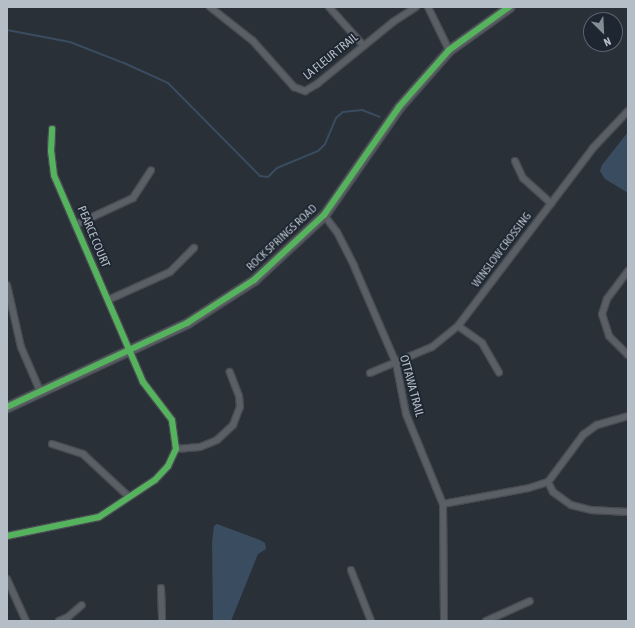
<!DOCTYPE html>
<style>
body{margin:0}
#map{position:relative;width:635px;height:628px;overflow:hidden;background:#2a3037;font-family:"Asap Condensed",sans-serif}
div>[style]{position:absolute}
[style*='--x']{left:calc(var(--x)*1px);top:calc(var(--y)*1px);width:calc(var(--w)*1px);rotate:calc(var(--a)*1deg)}
.water>*{inset:0;background:#3a4c60}
.stream>*{height:2px;margin:-1px;padding:0 1px;transform-origin:1px;border-radius:1px;background:#3a4c60}
.roads{filter:drop-shadow(1px 0 #484c52) drop-shadow(-1px 0 #484c52) drop-shadow(0 1px #484c52) drop-shadow(0 -1px #484c52)}
.street>*{height:6px;margin:-3px;padding:0 3px;transform-origin:3px;border-radius:3px;background:#5a5e65}
.secondary>*{height:9px;margin:-4.5px;padding:0 4.5px;transform-origin:4.5px;border-radius:4.5px;background:#595d63}
.cycleway>*{height:6px;margin:-3px;padding:0 3px;transform-origin:3px;border-radius:3px;background:#56b35d}
span{translate:-50% -50%;white-space:nowrap;text-align:center;line-height:1.15;-webkit-text-stroke:4px #1e2731;paint-order:stroke}
.street-label{font-size:12px;color:#b5bdc7}
.frame{position:absolute;inset:0;border:8px solid #b5bdc7;pointer-events:none}
.north{position:absolute;left:583px;top:12px;width:40px;height:40px;box-sizing:border-box;background:#1e2731;border:1px solid #5a636d;border-radius:50%;rotate:156deg;font-size:11px;font-weight:700;line-height:16px;text-align:center;color:#b5bdc7}
.north::after{content:'';display:block;margin:auto;width:14px;height:18px;background:#848c95;clip-path:polygon(50% 0,100% 100%,50% 72%,0 100%)}
</style>
<div id="map">
<div class="water">
<div style="clip-path:polygon(628px 132px,628px 193px,605px 179px,600px 171px,602px 165px)"></div>
<div style="clip-path:polygon(217px 524px,260px 540px,265px 543px,266px 549px,258px 554px,231px 621px,213px 621px,212px 542px,214px 526px)"></div>
</div>
<div class="stream">
<div style="--x:7;--y:30;--w:64;--a:10.8"></div>
<div style="--x:70;--y:42;--w:58;--a:21.3"></div>
<div style="--x:124;--y:63;--w:48;--a:24.4"></div>
<div style="--x:168;--y:83;--w:131;--a:45.3"></div>
<div style="--x:260;--y:176;--w:8;--a:7"></div>
<div style="--x:268;--y:177;--w:13;--a:-45"></div>
<div style="--x:277;--y:168;--w:44;--a:-22.5"></div>
<div style="--x:318;--y:151;--w:10;--a:-45"></div>
<div style="--x:325;--y:144;--w:28;--a:-67"></div>
<div style="--x:336;--y:118;--w:9;--a:-41"></div>
<div style="--x:343;--y:112;--w:19;--a:-6"></div>
<div style="--x:362;--y:110;--w:19;--a:21"></div>
</div>
<div class="roads">
<div class="street">
<div style="--x:210;--y:7;--w:55;--a:38.3"></div>
<div style="--x:253;--y:41;--w:62;--a:48.3"></div>
<div style="--x:294;--y:87;--w:12;--a:20"></div>
<div style="--x:305;--y:91;--w:14;--a:-30"></div>
<div style="--x:317;--y:84;--w:98;--a:-39.2"></div>
<div style="--x:393;--y:22;--w:27;--a:-33"></div>
<div style="--x:329;--y:7;--w:51;--a:48.2"></div>
<div style="--x:428;--y:7;--w:48;--a:64"></div>
<div style="--x:515;--y:161;--w:19;--a:65"></div>
<div style="--x:523;--y:178;--w:38;--a:42"></div>
<div style="--x:324;--y:215;--w:21;--a:53"></div>
<div style="--x:337;--y:232;--w:38;--a:63"></div>
<div style="--x:354;--y:266;--w:106;--a:66.6"></div>
<div style="--x:396;--y:363;--w:52;--a:78.9"></div>
<div style="--x:406;--y:414;--w:97;--a:67.7"></div>
<div style="--x:443;--y:504;--w:117;--a:89.5"></div>
<div style="--x:75;--y:225;--w:64;--a:-25"></div>
<div style="--x:133;--y:198;--w:33;--a:-57"></div>
<div style="--x:628;--y:271;--w:35;--a:127"></div>
<div style="--x:607;--y:299;--w:16;--a:108"></div>
<div style="--x:602;--y:314;--w:23;--a:72"></div>
<div style="--x:609;--y:336;--w:27;--a:45"></div>
<div style="--x:7;--y:285;--w:64;--a:77.3"></div>
<div style="--x:21;--y:347;--w:48;--a:66.6"></div>
<div style="--x:108;--y:300;--w:68;--a:-24.3"></div>
<div style="--x:170;--y:272;--w:34;--a:-45"></div>
<div style="--x:458;--y:326;--w:29;--a:35"></div>
<div style="--x:482;--y:343;--w:34;--a:60"></div>
<div style="--x:370;--y:373;--w:67;--a:-22.8"></div>
<div style="--x:432;--y:347;--w:33;--a:-39"></div>
<div style="--x:458;--y:326;--w:223;--a:-52.8"></div>
<div style="--x:593;--y:148;--w:51;--a:-46.6"></div>
<div style="--x:52;--y:444;--w:33;--a:18"></div>
<div style="--x:83;--y:454;--w:62;--a:43"></div>
<div style="--x:176;--y:449;--w:24;--a:-5"></div>
<div style="--x:200;--y:447;--w:18;--a:-22"></div>
<div style="--x:217;--y:440;--w:22;--a:-43"></div>
<div style="--x:233;--y:425;--w:19;--a:-69"></div>
<div style="--x:240;--y:407;--w:11;--a:-95"></div>
<div style="--x:239;--y:396;--w:26;--a:-111"></div>
<div style="--x:548;--y:482;--w:11;--a:63"></div>
<div style="--x:553;--y:492;--w:22;--a:36"></div>
<div style="--x:571;--y:505;--w:21;--a:14"></div>
<div style="--x:591;--y:510;--w:37;--a:3"></div>
<div style="--x:443;--y:504;--w:87;--a:-10.5"></div>
<div style="--x:529;--y:488;--w:20;--a:-18"></div>
<div style="--x:548;--y:482;--w:59;--a:-53.3"></div>
<div style="--x:583;--y:435;--w:17;--a:-36"></div>
<div style="--x:597;--y:425;--w:32;--a:-16"></div>
<div style="--x:7;--y:536;--w:94;--a:-11.7"></div>
<div style="--x:99;--y:517;--w:67;--a:-33.5"></div>
<div style="--x:155;--y:480;--w:19;--a:-47"></div>
<div style="--x:168;--y:466;--w:19;--a:-65"></div>
<div style="--x:176;--y:449;--w:29;--a:-98"></div>
<div style="--x:172;--y:420;--w:48;--a:-127.3"></div>
<div style="--x:143;--y:382;--w:225;--a:-113.3"></div>
<div style="--x:54;--y:175;--w:24;--a:-97"></div>
<div style="--x:51;--y:151;--w:22;--a:-87"></div>
<div style="--x:351;--y:570;--w:55;--a:68.6"></div>
<div style="--x:7;--y:579;--w:46;--a:65.7"></div>
<div style="--x:161;--y:588;--w:33;--a:88"></div>
<div style="--x:59;--y:621;--w:10;--a:-24"></div>
<div style="--x:68;--y:617;--w:18;--a:-41"></div>
<div style="--x:486;--y:621;--w:48;--a:-24.4"></div>
</div>
<div class="secondary">
<div style="--x:7;--y:407;--w:199;--a:-25"></div>
<div style="--x:187;--y:323;--w:80;--a:-32.7"></div>
<div style="--x:254;--y:280;--w:96;--a:-42.9"></div>
<div style="--x:324;--y:215;--w:131;--a:-55.2"></div>
<div style="--x:399;--y:107;--w:76;--a:-48.7"></div>
<div style="--x:449;--y:50;--w:74;--a:-35.6"></div>
</div>
</div>
<div class="cycleway">
<div style="--x:7;--y:407;--w:199;--a:-25"></div>
<div style="--x:187;--y:323;--w:80;--a:-32.7"></div>
<div style="--x:254;--y:280;--w:96;--a:-42.9"></div>
<div style="--x:324;--y:215;--w:131;--a:-55.2"></div>
<div style="--x:399;--y:107;--w:76;--a:-48.7"></div>
<div style="--x:449;--y:50;--w:74;--a:-35.6"></div>
<div style="--x:7;--y:536;--w:94;--a:-11.7"></div>
<div style="--x:99;--y:517;--w:67;--a:-33.5"></div>
<div style="--x:155;--y:480;--w:19;--a:-47"></div>
<div style="--x:168;--y:466;--w:19;--a:-65"></div>
<div style="--x:176;--y:449;--w:29;--a:-98"></div>
<div style="--x:172;--y:420;--w:48;--a:-127.3"></div>
<div style="--x:143;--y:382;--w:225;--a:-113.3"></div>
<div style="--x:54;--y:175;--w:24;--a:-97"></div>
<div style="--x:51;--y:151;--w:22;--a:-87"></div>
</div>
<div class="street-label">
<span style="left:331px;top:57px;rotate:-39deg">LA FLEUR TRAIL</span>
<span style="left:93px;top:237px;rotate:67deg">PEARCE COURT</span>
<span style="left:282px;top:238px;rotate:-43deg">ROCK SPRINGS ROAD</span>
<span style="left:502px;top:250px;rotate:-53deg">WINSLOW CROSSING</span>
<span style="left:411px;top:386px;rotate:75deg">OTTAWA TRAIL</span>
</div>
<div class="frame"></div>
<div class="north">N</div>
</div>
